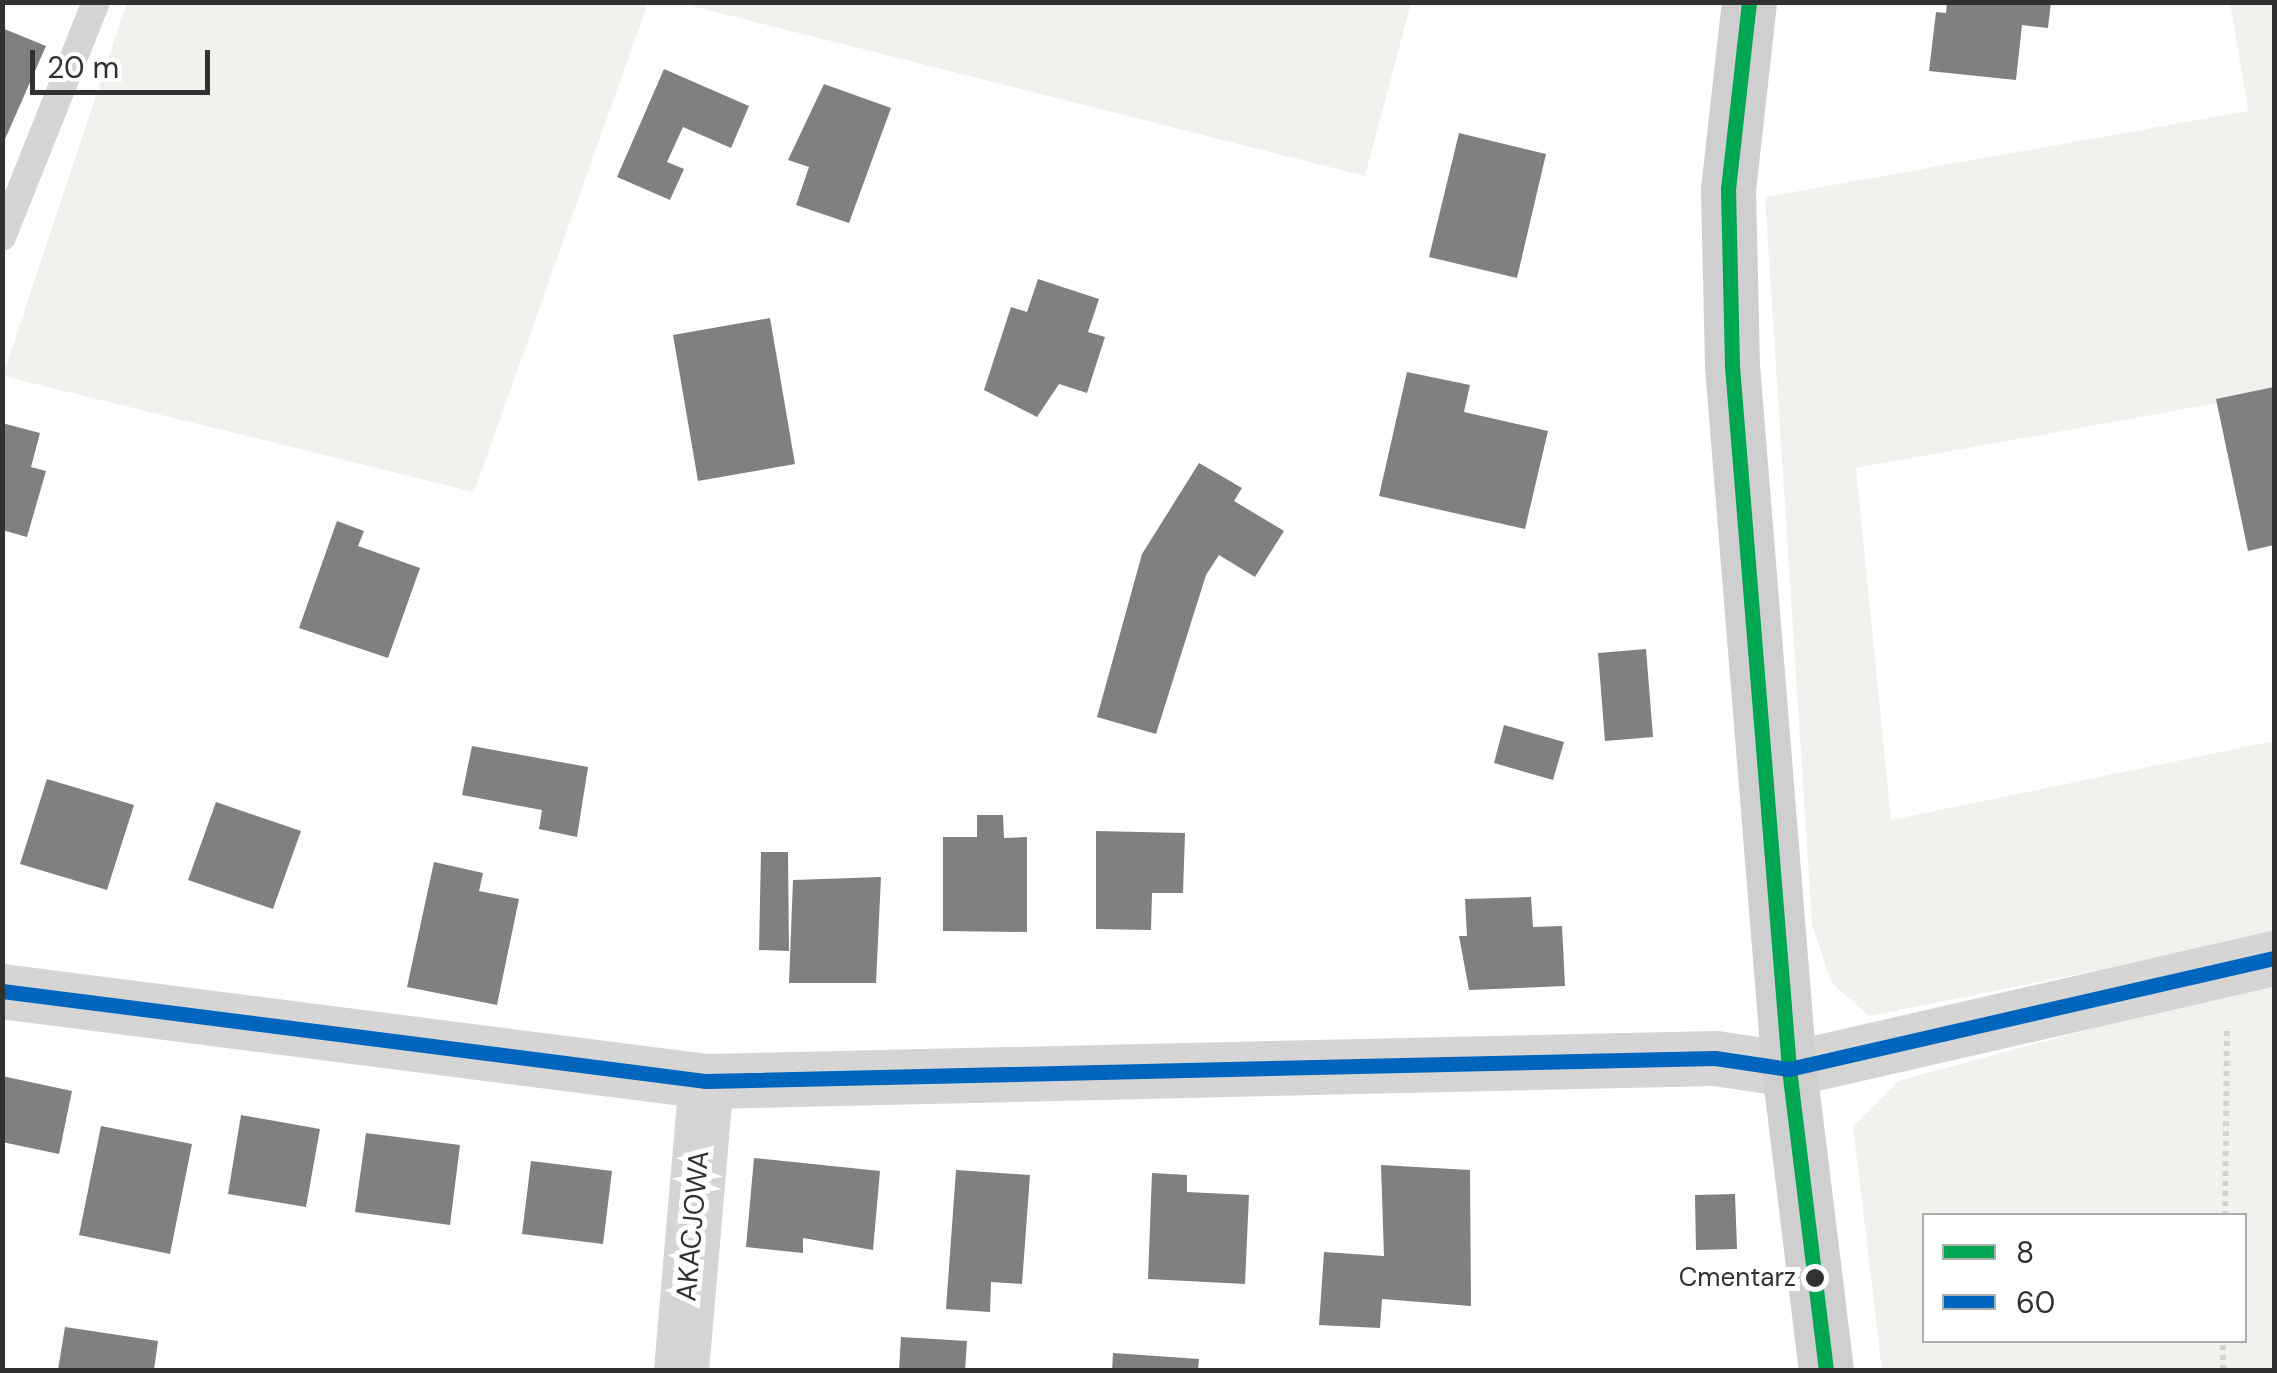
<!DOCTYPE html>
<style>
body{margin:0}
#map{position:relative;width:2277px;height:1373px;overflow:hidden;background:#fff;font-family:"DM Sans",sans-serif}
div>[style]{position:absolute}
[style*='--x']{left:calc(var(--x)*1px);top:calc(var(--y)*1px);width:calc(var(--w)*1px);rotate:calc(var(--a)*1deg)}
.green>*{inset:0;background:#f0f3ed}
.building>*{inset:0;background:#808080}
.path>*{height:6px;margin-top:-3px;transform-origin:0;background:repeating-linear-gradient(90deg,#d4d4d4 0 5px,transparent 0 10px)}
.lane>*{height:28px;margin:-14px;padding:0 14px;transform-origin:14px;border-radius:14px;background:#d5d5d5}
.street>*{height:55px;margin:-27.5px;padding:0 27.5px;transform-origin:27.5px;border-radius:27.5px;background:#d5d5d5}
.secondary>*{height:55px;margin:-27.5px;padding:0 27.5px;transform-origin:27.5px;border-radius:27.5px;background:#cfcfcf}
.bus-1>*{height:15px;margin:-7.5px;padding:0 7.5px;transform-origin:7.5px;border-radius:7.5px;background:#00a651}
.bus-2>*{height:15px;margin:-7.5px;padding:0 7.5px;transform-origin:7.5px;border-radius:7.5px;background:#0065bd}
.dots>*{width:28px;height:28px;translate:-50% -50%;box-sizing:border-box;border:5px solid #fff;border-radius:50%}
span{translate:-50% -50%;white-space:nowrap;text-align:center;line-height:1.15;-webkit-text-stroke:10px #fff;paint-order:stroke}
.bus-label{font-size:26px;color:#313131}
.right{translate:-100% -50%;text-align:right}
.street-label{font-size:28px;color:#313131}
.frame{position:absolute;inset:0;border:5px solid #313131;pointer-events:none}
.legend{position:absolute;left:1922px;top:1213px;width:325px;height:130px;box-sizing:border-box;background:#fff;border:2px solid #adadad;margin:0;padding:12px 18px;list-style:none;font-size:30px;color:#313131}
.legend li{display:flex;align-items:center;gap:20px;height:50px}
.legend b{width:50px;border:2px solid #adadad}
.scale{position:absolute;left:30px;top:50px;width:180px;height:45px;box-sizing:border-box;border:5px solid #313131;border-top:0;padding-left:12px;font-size:30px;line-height:35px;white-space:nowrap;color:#313131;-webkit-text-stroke:8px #fff;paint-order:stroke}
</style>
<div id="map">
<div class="green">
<div style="clip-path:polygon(127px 2px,648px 3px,474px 492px,3px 376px)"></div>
<div style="clip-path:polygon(680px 3px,1411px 2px,1411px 3px,1365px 176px)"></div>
<div style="clip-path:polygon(2230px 3px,2274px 3px,2274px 393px,1856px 468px,1891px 820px,2274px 741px,2274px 935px,1869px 1016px,1831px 982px,1812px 924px,1765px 197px,2248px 111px)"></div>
<div style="clip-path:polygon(evenodd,2274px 979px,2274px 1370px,1882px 1370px,1853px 1126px,1898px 1081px,2274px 979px,1924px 1216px,2244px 1216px,2244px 1340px,1924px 1340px,1924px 1216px)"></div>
</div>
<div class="building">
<div style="clip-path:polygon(1947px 2px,2051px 2px,2048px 28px,2022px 25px,2016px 80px,1929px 71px,1936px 12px,1946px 13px)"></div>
<div style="clip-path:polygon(2px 28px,46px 46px,2px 146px)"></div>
<div style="clip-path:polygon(664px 69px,749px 106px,731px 148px,683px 127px,667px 162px,684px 169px,670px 200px,617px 177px)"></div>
<div style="clip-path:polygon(824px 84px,891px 108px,849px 223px,796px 205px,809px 167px,788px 160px)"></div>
<div style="clip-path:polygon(1459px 133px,1546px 154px,1517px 278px,1429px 257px)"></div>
<div style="clip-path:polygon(1038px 279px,1099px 299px,1088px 332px,1105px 337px,1087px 393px,1059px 384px,1037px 417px,984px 390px,1011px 307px,1027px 312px)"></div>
<div style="clip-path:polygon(770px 318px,795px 464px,698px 481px,673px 335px)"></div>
<div style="clip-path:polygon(1407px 372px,1470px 385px,1464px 412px,1548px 431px,1525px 529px,1379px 496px)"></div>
<div style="clip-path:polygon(2274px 387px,2274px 545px,2248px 551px,2216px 399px)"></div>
<div style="clip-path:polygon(2px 423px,40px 433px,31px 467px,46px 471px,27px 537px,2px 530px)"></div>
<div style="clip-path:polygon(1199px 463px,1242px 488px,1234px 501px,1284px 531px,1255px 577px,1219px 555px,1206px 575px,1156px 734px,1097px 717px,1142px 554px)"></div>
<div style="clip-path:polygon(337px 521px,364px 531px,358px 546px,420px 568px,388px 658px,299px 628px)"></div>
<div style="clip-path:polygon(1646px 649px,1653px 737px,1605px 741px,1598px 653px)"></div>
<div style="clip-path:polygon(1504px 725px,1564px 742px,1553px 780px,1494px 763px)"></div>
<div style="clip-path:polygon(472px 746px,588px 767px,577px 837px,539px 829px,542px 810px,462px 795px)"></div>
<div style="clip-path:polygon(47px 779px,134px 805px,107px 890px,20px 864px)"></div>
<div style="clip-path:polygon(216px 802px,301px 831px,273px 909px,188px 880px)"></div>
<div style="clip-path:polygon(977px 815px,1003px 815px,1004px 838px,1027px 837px,1027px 932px,943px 931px,943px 837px,977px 837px)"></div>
<div style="clip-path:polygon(1096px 831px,1185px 833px,1183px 893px,1152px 893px,1151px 930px,1096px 929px)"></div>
<div style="clip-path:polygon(761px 852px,788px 852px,789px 951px,759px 950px)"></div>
<div style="clip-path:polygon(434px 862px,483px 873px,479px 891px,519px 899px,497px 1005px,407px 987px)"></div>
<div style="clip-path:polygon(881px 877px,876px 983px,789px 983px,793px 880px)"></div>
<div style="clip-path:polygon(1531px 897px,1533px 927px,1562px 926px,1565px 986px,1469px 990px,1459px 936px,1467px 936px,1465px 899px)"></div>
<div style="clip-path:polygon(2px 1076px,72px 1091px,59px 1154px,2px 1142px)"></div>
<div style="clip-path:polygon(241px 1115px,320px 1129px,306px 1207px,228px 1194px)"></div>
<div style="clip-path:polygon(101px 1126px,192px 1144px,170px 1254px,79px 1235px)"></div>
<div style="clip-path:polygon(366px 1133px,460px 1145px,450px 1225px,355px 1212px)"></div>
<div style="clip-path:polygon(754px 1158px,880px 1171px,873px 1250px,803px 1238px,803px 1253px,746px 1247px)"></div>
<div style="clip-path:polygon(531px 1161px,612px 1171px,603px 1244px,522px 1234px)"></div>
<div style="clip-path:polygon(1381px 1165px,1470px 1170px,1471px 1306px,1382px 1299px,1380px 1328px,1319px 1325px,1324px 1252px,1384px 1256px)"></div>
<div style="clip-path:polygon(956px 1170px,1030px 1175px,1022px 1284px,991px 1282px,990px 1312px,946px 1309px)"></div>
<div style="clip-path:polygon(1152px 1173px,1187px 1175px,1187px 1192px,1249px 1195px,1245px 1284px,1148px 1279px)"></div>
<div style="clip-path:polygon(1735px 1194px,1737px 1249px,1696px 1250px,1695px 1195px)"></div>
<div style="clip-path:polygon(65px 1327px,158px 1341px,154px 1370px,58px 1370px)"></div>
<div style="clip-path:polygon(901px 1337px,967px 1341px,965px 1370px,899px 1370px)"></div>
<div style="clip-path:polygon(1113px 1353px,1199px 1359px,1198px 1370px,1112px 1370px)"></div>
</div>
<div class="path">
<div style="--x:2225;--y:1216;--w:189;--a:-89.4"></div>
<div style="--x:2223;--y:1370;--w:30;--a:-90"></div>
</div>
<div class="lane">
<div style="--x:2;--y:237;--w:253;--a:-68.2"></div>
</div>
<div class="street">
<div style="--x:2;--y:991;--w:710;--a:7.29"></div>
<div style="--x:706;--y:1081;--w:1009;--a:-1.31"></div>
<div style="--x:1715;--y:1058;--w:75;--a:8.5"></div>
<div style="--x:1789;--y:1069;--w:498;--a:-12.9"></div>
<div style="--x:681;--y:1370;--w:290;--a:-85.1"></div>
</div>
<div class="secondary">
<div style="--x:1749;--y:2;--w:188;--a:96.4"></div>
<div style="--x:1728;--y:189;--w:177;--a:88.7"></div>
<div style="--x:1732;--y:366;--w:705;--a:85.36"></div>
<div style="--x:1789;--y:1069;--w:303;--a:83"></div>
</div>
<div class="bus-1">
<div style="--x:1749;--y:2;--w:188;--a:96.4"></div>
<div style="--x:1728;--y:189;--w:177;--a:88.7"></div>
<div style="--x:1732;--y:366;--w:705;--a:85.36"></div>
<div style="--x:1789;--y:1069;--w:303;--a:83"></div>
</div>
<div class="bus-2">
<div style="--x:2;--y:991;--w:710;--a:7.29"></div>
<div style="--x:706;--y:1081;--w:1009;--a:-1.31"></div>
<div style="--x:1715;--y:1058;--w:75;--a:8.5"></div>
<div style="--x:1789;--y:1069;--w:498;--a:-12.9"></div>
</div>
<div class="dots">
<div style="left:1815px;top:1278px;background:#313131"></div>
</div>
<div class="bus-label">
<span class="right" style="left:1796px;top:1278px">Cmentarz</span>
</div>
<div class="street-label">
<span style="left:693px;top:1226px;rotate:-85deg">AKACJOWA</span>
</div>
<div class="frame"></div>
<ul class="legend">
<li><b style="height:12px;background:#00a651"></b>8</li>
<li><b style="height:12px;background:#0065bd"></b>60</li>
</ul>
<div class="scale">20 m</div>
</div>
